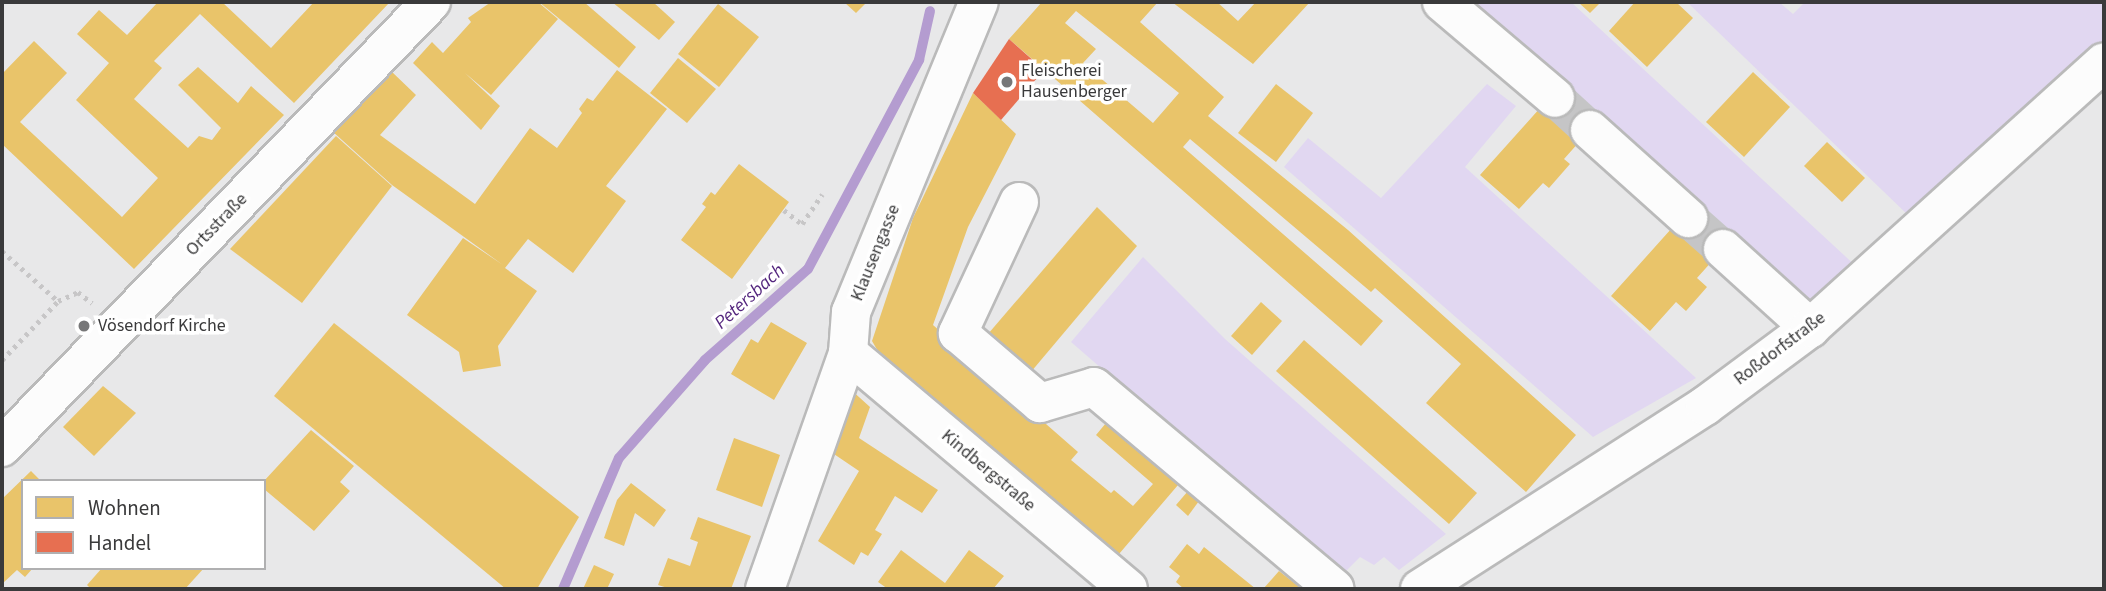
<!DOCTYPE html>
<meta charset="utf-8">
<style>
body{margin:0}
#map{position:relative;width:2106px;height:591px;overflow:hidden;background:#e8e8e9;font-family:"Source Sans 3",sans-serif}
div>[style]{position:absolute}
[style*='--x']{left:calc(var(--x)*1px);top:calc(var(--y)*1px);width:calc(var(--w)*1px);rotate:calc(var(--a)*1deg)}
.green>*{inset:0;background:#e1d7f1}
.homes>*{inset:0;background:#e9c46a}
.shops>*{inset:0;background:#e76f51}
.stream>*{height:10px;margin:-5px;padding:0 5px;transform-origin:5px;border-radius:5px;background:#b49cd0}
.minor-tunnel>*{height:38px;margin-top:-19px;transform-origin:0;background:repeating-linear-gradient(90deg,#c5c5c6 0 38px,transparent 0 57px)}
.path>*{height:4.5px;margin-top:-2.25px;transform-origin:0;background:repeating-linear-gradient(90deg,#c7c6c7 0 3.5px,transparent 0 8.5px)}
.roads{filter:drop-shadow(2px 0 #bababa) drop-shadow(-2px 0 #bababa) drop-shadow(0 2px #bababa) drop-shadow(0 -2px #bababa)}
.minor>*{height:38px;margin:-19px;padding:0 19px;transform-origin:19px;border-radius:19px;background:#fcfcfc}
.dots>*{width:19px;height:19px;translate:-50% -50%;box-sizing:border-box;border:4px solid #fff;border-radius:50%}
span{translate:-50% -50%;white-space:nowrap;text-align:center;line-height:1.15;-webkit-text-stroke:7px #fff;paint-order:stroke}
.poi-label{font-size:18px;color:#3a3a3b}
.left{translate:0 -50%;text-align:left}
.street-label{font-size:18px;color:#3a3a3b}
.water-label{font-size:19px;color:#53257d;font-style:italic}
.frame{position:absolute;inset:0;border:4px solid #3a3a3b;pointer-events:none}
.legend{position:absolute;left:21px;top:479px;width:245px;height:91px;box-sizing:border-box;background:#fff;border:2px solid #b0b0b1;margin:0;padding:9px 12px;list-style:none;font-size:21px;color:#3a3a3b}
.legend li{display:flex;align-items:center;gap:14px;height:35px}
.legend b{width:35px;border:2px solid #b0b0b1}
</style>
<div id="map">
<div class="green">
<div style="clip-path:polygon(1467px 2px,1571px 2px,1859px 269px,1813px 308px)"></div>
<div style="clip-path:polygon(1687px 2px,1779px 2px,1793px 14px,1805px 2px,2104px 2px,2104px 45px,1910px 217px)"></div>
<div style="clip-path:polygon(1487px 84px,1516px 106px,1465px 167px,1696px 378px,1593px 437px,1284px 167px,1308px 138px,1381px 198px)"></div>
<div style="clip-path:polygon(1143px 257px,1225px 339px,1446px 534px,1399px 570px,1384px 557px,1374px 565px,1360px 557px,1341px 576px,1071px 342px)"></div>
</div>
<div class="homes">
<div style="clip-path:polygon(158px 2px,222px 2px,271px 48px,314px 2px,390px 2px,294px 103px,200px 14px,154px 61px,162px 68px,134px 99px,188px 148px,199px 136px,212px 140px,221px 128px,178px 85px,198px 67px,238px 103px,251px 86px,284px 115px,134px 269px,2px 144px,2px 74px,34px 41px,67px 73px,20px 122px,122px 217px,158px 178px,76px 100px,109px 63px,77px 34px,99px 10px,127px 35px)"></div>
<div style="clip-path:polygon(491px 2px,538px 2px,558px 19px,491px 95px,465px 73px,500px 106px,481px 130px,413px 63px,432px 42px,443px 53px,471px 22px,468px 18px)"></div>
<div style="clip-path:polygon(539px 2px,584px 2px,636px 47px,619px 68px)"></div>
<div style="clip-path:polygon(612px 2px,653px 2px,675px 22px,659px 40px)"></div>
<div style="clip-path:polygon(844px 2px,867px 2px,856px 13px)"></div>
<div style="clip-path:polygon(evenodd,1042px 2px,1158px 2px,1140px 22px,1224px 97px,1208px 116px,1348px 230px,1576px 435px,1526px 492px,1426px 403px,1461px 364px,1375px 288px,1371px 292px,1190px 139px,1183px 147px,1383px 321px,1361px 346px,1009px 39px,1042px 2px,1076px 11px,1179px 93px,1153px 123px,1083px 63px,1096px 49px,1065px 23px,1076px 11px)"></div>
<div style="clip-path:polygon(1172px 2px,1217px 2px,1238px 21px,1256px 2px,1310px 2px,1253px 64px)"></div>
<div style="clip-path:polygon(1578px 2px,1601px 2px,1590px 13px)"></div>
<div style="clip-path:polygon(1635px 2px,1676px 2px,1693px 18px,1647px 67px,1609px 31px)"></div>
<div style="clip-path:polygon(718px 4px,759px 37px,719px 87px,678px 54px)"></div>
<div style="clip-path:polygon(678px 58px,716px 89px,687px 123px,650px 93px)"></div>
<div style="clip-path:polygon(617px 70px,667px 109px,606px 186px,626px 201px,573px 273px,528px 239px,505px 268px,537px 291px,498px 346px,501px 366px,463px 372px,459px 352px,407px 315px,463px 238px,503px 265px,392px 185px,332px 131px,391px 71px,416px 95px,380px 135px,475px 204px,530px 128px,557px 148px,582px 113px,579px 109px,587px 98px,593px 101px)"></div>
<div style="clip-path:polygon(1753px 72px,1790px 107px,1744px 157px,1706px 122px)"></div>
<div style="clip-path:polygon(1276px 84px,1313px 113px,1276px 162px,1238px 133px)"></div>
<div style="clip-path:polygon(1562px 91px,1597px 122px,1564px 159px,1570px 164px,1549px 188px,1543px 183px,1519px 209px,1480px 175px,1549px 98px)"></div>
<div style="clip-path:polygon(973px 93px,1016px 134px,968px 227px,933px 325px,1078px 452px,1071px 460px,1111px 493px,1114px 490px,1133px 506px,1153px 484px,1096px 435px,1111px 417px,1184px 478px,1119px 554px,882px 358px,872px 341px,913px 218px)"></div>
<div style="clip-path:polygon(336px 136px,392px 186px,302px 303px,230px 249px)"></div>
<div style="clip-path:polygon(1827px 142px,1865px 178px,1842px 202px,1804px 166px)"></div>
<div style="clip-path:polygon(739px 164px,789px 202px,732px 279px,681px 240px,706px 207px,702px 204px,711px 192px,715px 195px)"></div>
<div style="clip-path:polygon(1097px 207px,1137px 246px,1025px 379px,982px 341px)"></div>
<div style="clip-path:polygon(1696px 209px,1731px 240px,1697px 278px,1707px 287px,1686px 311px,1676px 302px,1650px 331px,1611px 296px,1680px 219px)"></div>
<div style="clip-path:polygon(1261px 302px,1282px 321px,1252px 355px,1231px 336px)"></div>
<div style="clip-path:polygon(771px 322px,807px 343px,774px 400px,731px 374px,751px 339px,758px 343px)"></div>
<div style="clip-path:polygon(334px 323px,579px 517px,537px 589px,506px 589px,274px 396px)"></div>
<div style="clip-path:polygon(1304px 340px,1477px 493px,1449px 524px,1276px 371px)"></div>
<div style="clip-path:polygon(103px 386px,136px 413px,94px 456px,63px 427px)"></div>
<div style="clip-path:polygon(849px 388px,870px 407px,859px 438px,938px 490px,922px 513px,895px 496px,875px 530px,882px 534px,868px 556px,861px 552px,854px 565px,818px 541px,859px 471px,828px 450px)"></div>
<div style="clip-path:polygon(311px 430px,354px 466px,340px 482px,350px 491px,314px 531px,264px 489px,264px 481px)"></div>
<div style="clip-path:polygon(734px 438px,780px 455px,762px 507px,716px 490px)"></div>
<div style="clip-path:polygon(31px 471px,41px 481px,23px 481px,23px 568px,33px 568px,25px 577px,17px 570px,2px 584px,2px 499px)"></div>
<div style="clip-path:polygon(631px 483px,666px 510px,654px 527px,635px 513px,624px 546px,604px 538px,617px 500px)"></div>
<div style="clip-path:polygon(1188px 491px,1199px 501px,1188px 516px,1176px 505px)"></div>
<div style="clip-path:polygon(698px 517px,751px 536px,731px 589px,671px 589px,658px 585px,668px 558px,690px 566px,698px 542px,690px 539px)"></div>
<div style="clip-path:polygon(1187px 544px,1199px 554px,1204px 547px,1256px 589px,1184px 589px,1176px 582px,1180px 576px,1169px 567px)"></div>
<div style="clip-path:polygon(901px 550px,945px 583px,969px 550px,1004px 576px,993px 589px,888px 589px,878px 582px)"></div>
<div style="clip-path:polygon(594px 565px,614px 574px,607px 589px,583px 589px)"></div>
<div style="clip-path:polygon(102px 568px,204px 568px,185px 589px,91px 589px,87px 585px)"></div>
<div style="clip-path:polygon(1279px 571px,1302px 589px,1263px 589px)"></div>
</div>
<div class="shops">
<div style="clip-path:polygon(1009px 39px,1044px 70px,1001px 120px,973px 93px)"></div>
</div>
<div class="stream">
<div style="--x:563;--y:589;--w:142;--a:-66.9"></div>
<div style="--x:619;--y:458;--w:130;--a:-48.7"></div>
<div style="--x:705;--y:360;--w:137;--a:-41.5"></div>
<div style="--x:808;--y:269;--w:237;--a:-62"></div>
<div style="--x:919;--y:60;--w:50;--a:-77.3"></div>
</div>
<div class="minor-tunnel">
<div style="--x:1555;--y:98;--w:47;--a:42.4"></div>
<div style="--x:1688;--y:218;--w:47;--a:41.5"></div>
</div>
<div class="path">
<div style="--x:784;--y:210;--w:23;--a:38"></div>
<div style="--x:802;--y:224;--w:36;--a:-56"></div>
<div style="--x:2;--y:251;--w:75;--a:41.8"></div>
<div style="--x:2;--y:360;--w:81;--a:-46.5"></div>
<div style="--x:58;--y:301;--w:22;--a:-24"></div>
<div style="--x:78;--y:292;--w:18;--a:38"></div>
</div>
<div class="roads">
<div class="minor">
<div style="--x:1442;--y:2;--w:148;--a:40.3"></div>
<div style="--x:1590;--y:130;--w:132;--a:41.9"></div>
<div style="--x:1019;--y:202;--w:145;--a:115"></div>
<div style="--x:958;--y:333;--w:108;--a:40.5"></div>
<div style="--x:1040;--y:403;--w:56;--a:-16.5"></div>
<div style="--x:1094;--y:387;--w:314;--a:40"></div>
<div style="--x:1723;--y:249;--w:118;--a:42.2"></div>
<div style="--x:848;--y:353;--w:366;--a:40.1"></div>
<div style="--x:2;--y:447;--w:618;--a:-46.05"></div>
<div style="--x:765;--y:589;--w:250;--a:-70.6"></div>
<div style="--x:848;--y:353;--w:41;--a:-85.8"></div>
<div style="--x:851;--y:312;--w:335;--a:-67.6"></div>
<div style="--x:1420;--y:589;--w:339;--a:-32.7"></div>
<div style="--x:1705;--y:406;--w:131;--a:-36.6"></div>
<div style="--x:1810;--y:328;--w:396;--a:-42.1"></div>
</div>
</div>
<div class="dots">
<div style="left:1007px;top:82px;background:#777778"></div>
<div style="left:84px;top:326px;background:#777778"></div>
</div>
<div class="poi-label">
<span class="left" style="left:1021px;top:82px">Fleischerei<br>Hausenberger</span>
<span class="left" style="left:98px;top:326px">Vösendorf Kirche</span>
</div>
<div class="street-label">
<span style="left:217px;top:225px;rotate:-46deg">Ortsstraße</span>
<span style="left:876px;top:253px;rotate:-68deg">Klausengasse</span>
<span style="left:1780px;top:349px;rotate:-37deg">Roßdorfstraße</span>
<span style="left:988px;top:471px;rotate:40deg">Kindbergstraße</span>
</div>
<div class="water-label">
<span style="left:750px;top:297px;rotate:-42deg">Petersbach</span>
</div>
<div class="frame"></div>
<ul class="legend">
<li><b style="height:19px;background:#e9c46a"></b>Wohnen</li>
<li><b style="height:19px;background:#e76f51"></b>Handel</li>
</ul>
</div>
